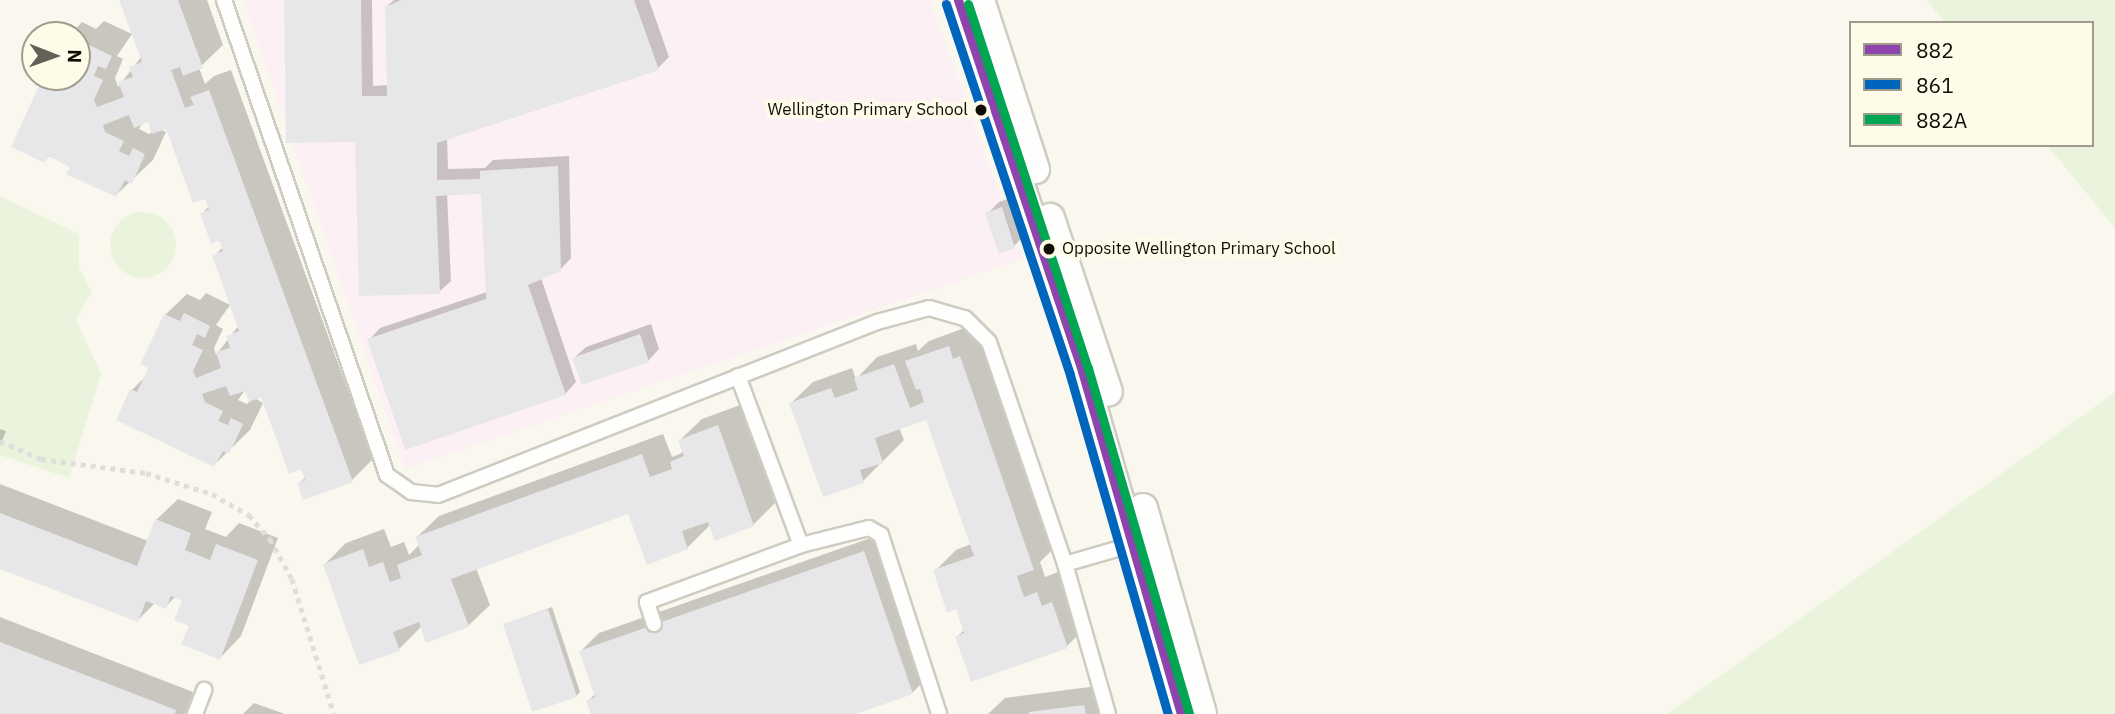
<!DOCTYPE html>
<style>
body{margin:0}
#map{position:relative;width:2115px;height:714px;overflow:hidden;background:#faf8ee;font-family:"IBM Plex Sans",sans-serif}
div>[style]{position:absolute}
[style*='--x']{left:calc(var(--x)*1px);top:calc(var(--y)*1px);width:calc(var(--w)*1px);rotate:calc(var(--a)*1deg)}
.education>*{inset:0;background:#fcf0f5}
.green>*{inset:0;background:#eaf4dc}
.round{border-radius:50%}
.shadow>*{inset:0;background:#0003}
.building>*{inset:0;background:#e7e7e9}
.path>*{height:4.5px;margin-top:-2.25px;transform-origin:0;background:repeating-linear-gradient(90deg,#e0dedb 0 5px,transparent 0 10px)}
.roads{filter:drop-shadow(2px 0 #ceccc2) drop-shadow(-2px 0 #ceccc2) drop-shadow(0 2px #ceccc2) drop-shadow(0 -2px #ceccc2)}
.service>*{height:14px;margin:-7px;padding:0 7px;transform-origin:7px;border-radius:7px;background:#fefefc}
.minor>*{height:28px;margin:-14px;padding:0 14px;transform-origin:14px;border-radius:14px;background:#fefefc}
.bus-1>*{height:9px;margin:-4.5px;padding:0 4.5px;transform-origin:4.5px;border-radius:4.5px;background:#8e44ad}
.bus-2>*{height:9px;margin:-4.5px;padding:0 4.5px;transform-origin:4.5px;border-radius:4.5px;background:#0065bd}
.bus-3>*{height:9px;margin:-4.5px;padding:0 4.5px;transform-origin:4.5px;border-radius:4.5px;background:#00a651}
.dots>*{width:19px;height:19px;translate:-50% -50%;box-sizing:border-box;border:4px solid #fffbe9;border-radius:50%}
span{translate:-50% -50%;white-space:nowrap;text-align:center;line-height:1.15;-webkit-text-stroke:7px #fffbe9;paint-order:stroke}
.bus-label{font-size:17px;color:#100e05}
.right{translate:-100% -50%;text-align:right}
.left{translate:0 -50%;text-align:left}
.legend{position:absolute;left:1849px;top:21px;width:245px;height:126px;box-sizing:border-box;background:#fffbe9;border:2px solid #9f9c8e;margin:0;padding:9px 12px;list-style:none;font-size:21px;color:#100e05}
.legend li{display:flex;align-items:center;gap:14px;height:35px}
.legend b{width:35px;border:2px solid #9f9c8e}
.north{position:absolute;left:21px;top:21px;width:70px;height:70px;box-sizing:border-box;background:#fffbe9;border:2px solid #9f9c8e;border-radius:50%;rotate:91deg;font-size:19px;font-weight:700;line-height:28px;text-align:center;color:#100e05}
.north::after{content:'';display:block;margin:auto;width:24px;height:32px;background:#626057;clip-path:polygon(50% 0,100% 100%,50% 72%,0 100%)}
</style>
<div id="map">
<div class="education">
<div style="clip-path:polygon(243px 0,930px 0,1023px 259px,405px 469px)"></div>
</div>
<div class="green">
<div style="clip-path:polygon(1927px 0,2115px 0,2115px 228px,2047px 145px,2092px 145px,2092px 23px,1945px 23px)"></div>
<div style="clip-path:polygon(0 196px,79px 234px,79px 268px,92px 292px,76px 320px,101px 374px,69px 478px,0 455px)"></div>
<div class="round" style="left:110px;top:212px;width:66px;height:66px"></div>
<div style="clip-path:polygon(2115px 392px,2115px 714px,1667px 714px)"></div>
</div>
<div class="shadow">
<div style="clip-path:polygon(evenodd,121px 0,207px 0,223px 45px,199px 68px,205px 84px,214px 76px,231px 70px,373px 459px,352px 480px,299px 483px,306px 477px,262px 395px,255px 398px,263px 403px,250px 430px,214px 465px,132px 390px,146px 376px,165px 315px,187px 294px,200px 300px,206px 293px,230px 305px,216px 325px,223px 329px,214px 348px,216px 355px,239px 325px,214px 256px,223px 247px,202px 214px,209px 206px,167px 127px,159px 129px,166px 132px,153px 160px,116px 195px,50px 155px,44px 161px,45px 77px,77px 77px,77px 35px,70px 35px,82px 22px,96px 29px,104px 21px,132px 34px,117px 56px,123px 59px,115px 78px,118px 87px,141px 57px,121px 0,149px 120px,153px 131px,149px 134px,139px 129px,142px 123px,149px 120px,121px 0,246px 389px,250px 401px,247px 404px,238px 400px,246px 389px)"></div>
<div style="clip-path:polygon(286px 0,372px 0,373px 86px,388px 85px,386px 7px,394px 0,649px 0,669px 57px,658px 68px,447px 137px,448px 169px,485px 168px,493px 160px,569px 156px,571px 258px,560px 270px,541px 278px,576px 382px,565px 394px,369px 340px,380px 328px,487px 292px,482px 192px,447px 193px,451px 281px,439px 292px)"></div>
<div style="clip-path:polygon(1013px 197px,1025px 235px,1014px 246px,987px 214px,999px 202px)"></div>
<div style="clip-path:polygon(651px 324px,659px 349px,648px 361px,574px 358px,586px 347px)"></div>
<div style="clip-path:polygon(970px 326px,974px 339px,981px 336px,1055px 547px,1040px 562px,1045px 577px,1058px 572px,1063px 586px,1074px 582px,1088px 625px,1067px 646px,957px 637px,965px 629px,957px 607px,935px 571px,956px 550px,971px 544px,927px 418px,899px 427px,904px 440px,863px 481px,791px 403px,813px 382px,852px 368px,856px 379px,877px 357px,916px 344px,918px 351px,929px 341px)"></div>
<div style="clip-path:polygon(740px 405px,775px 503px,753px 525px,711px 524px,687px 548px,629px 512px,476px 568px,490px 605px,468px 626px,422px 626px,399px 649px,325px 564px,346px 543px,384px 529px,391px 547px,404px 542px,409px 555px,420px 544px,417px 537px,439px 516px,663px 434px,672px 457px,680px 454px,684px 450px,680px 440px,702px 419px)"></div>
<div style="clip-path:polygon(0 429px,6px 431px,0 446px)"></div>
<div style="clip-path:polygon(0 484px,148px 541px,156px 520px,178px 499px,212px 512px,205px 529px,226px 537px,239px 523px,278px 538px,241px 636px,220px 658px,191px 625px,184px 600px,176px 596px,165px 607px,155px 603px,138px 620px,0 567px)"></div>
<div style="clip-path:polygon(882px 534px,930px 675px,912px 693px,851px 714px,593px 714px,588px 701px,596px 693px,581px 651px,599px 633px)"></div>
<div style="clip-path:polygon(552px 607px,580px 692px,576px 696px,505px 624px)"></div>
<div style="clip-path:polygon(0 617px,193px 692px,185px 714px,0 714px)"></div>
<div style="clip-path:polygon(1105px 685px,1109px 714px,988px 714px,1005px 698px)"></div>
<div style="clip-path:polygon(254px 703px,285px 714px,243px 714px)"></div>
</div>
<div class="building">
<div style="clip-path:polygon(119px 0,178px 0,203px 68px,183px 76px,180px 67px,171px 70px,185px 108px,194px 105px,190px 97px,209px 90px,353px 482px,303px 500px,297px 483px,305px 480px,301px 469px,289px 474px,261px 397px,249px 402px,245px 391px,230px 396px,226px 386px,202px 394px,205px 402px,223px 411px,218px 421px,228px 425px,231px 418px,243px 424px,229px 454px,223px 451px,214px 467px,116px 420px,130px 389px,137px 392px,148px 368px,140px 364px,164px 314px,180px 321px,184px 313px,210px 326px,205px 338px,197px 334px,192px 345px,203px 350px,193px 371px,196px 378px,221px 368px,216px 352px,230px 348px,226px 336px,239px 331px,212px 255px,223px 251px,219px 240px,211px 244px,200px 213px,209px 210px,205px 199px,193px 203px,166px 129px,152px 134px,148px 122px,134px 128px,129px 115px,103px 125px,105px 132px,124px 141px,119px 151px,129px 156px,133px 148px,145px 154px,132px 184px,125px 180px,116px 197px,66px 174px,70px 167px,48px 156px,45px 163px,11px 147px,43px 77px,77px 77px,77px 51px,81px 41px,112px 56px,106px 69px,98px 66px,94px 76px,103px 80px,94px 100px,97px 107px,124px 97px,118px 82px,133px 77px,129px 67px,142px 62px)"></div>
<div style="clip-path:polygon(284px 0,361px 0,362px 96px,387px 96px,385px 7px,401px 0,634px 0,659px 70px,437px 143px,437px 180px,480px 179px,480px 171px,558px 166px,561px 271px,528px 285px,566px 395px,405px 450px,367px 339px,486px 299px,481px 194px,436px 196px,440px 294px,359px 296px,355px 142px,286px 143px)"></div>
<div style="clip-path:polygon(1002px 207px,1015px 248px,999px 254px,985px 213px)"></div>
<div style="clip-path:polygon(640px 334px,649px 362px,582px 385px,572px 358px)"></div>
<div style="clip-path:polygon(949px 346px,953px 359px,960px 356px,1034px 570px,1017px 576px,1024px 597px,1037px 592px,1042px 606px,1052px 602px,1068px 648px,971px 682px,955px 637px,964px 633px,956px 609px,947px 613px,933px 570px,974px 556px,926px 420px,875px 438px,883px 463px,860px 470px,864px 483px,823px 497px,789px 403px,831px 388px,835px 398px,858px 390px,854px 378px,894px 364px,910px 408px,924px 402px,920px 389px,916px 390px,905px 361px)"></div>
<div style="clip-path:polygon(718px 425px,754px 526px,715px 541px,708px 522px,682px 531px,688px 549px,647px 565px,628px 514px,451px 579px,469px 627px,426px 643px,419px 622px,393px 632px,400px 651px,359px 665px,323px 564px,363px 549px,369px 567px,383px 562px,390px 582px,401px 578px,397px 565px,422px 555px,415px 537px,642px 454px,650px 477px,672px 469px,670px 462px,684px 456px,678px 440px)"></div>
<div style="clip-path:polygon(0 513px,137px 566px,155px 519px,191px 533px,185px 550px,210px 560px,216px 544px,258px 560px,220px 660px,181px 644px,189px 626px,174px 620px,182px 601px,171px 596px,166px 609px,146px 601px,138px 622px,0 569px)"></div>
<div style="clip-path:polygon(864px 551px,913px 694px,856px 714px,591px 714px,586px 701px,595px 697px,579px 651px)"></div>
<div style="clip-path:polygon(548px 609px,577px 697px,532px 712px,503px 624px)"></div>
<div style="clip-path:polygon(0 642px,176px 710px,175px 714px,0 714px)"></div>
<div style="clip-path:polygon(1084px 705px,1086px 714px,1029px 714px,1029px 712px)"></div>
</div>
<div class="path">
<div style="--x:0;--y:441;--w:45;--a:23.7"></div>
<div style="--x:41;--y:459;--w:106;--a:7.6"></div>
<div style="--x:146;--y:473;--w:69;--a:17.7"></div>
<div style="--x:212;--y:494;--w:43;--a:29.6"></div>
<div style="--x:249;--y:515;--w:32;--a:49"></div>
<div style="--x:270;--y:539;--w:46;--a:61.2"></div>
<div style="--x:292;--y:579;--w:141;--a:72.7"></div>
</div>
<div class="roads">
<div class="service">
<div style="--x:224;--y:0;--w:502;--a:71.06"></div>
<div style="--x:387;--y:475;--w:29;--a:35"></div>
<div style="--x:411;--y:492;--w:27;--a:6"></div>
<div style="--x:438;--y:495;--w:472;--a:-21.5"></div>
<div style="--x:877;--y:322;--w:54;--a:-15.1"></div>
<div style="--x:929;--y:308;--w:37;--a:16"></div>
<div style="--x:965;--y:318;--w:34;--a:45"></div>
<div style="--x:989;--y:342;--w:235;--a:71.1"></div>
<div style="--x:1065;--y:564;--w:156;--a:74"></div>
<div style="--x:738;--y:376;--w:180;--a:69.6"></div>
<div style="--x:1065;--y:564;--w:72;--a:-16.2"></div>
<div style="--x:654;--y:624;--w:23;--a:-108"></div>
<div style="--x:647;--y:602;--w:164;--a:-20.3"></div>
<div style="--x:801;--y:545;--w:70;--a:-14"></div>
<div style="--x:869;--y:528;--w:14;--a:30"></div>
<div style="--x:881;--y:535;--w:188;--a:72"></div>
<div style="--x:195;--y:714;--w:26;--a:-69"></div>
</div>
<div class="minor">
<div style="--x:958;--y:0;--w:391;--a:71.5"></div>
<div style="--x:1082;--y:371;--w:357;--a:73.9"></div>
<div style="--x:980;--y:0;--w:178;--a:72"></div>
<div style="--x:1050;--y:218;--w:183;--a:71.6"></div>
<div style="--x:1143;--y:508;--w:214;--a:74"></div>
</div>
</div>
<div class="bus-1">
<div style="--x:958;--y:0;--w:391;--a:71.5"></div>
<div style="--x:1082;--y:371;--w:357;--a:73.9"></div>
</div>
<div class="bus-2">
<div style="--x:946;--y:4;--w:391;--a:71.5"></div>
<div style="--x:1070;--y:375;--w:353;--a:73.9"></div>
</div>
<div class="bus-3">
<div style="--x:968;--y:4;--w:383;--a:71.8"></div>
<div style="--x:1088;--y:368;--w:360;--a:73.7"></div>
</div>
<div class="dots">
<div style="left:981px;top:110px;background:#100e05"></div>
<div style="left:1049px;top:249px;background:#100e05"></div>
</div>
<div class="bus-label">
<span class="right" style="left:968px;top:110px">Wellington Primary School</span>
<span class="left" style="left:1062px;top:249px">Opposite Wellington Primary School</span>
</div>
<ul class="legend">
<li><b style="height:9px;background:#8e44ad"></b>882</li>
<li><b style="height:9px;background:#0065bd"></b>861</li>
<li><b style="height:9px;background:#00a651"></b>882A</li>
</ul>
<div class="north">N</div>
</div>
